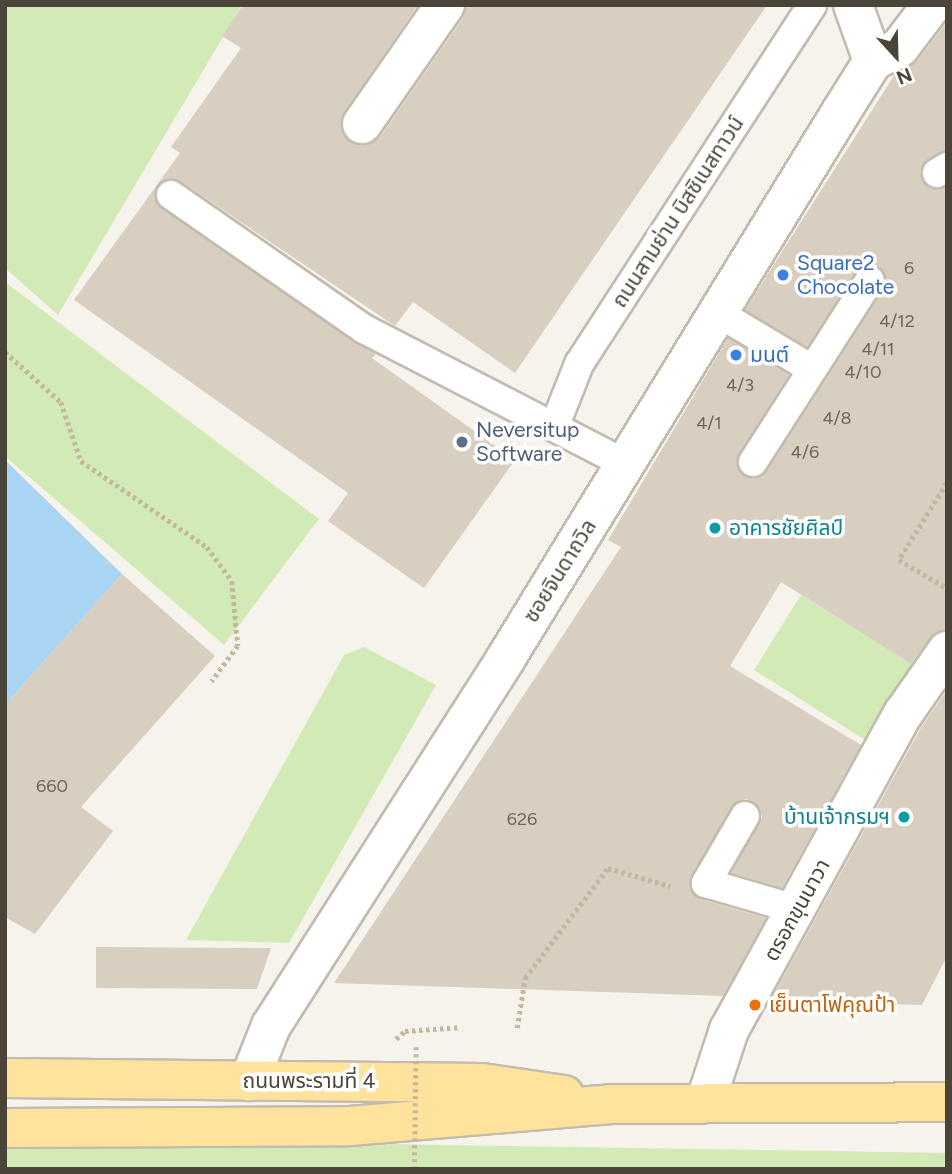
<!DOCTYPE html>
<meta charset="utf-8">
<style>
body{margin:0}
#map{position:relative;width:952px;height:1174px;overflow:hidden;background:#f6f3ec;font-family:Figtree,"Noto Sans Thai",sans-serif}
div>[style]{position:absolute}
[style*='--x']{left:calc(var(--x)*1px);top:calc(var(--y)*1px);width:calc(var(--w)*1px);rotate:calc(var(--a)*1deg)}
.green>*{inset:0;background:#d2eab5}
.water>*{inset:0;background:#a9d4f2}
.building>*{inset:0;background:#d8cfc1}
.path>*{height:4.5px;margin-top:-2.25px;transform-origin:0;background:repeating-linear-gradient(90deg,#c4b79f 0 3.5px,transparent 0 7px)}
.roads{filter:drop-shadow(2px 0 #c2bbae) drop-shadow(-2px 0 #c2bbae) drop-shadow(0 2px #c2bbae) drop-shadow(0 -2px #c2bbae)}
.service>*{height:28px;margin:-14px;padding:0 14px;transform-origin:14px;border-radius:14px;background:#fff}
.minor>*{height:38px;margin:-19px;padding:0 19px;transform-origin:19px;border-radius:19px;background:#fff}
.primary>*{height:38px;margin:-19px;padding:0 19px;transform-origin:19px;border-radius:19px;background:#ffe39c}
.path-bridge>*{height:4.5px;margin-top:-2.25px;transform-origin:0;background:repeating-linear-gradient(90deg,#c4b79f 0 3.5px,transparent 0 7px)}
.dots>*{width:19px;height:19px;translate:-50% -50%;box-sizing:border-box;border:4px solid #fff;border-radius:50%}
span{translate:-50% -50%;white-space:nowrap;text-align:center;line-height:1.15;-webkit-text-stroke:7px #fff;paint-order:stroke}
.number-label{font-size:18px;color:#6e675b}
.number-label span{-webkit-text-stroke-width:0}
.street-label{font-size:21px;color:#4b4439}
.shop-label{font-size:21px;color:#366cbe}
.left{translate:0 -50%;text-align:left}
.service-label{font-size:21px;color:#4e5e75}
.culture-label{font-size:21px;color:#0d838f}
.right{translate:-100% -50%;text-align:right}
.food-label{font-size:21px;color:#c56008}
.frame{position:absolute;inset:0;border:7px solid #4b4439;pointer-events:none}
.north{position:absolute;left:861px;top:21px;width:70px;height:70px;-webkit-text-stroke:5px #fff;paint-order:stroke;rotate:158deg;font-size:19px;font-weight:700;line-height:28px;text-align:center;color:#4b4439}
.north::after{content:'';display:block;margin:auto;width:24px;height:32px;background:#4b4439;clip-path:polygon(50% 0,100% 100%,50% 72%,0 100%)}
</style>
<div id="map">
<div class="green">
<div style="clip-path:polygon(5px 5px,242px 5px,58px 315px,5px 268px)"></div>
<div style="clip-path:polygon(5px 282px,319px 519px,224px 645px,5px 456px)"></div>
<div style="clip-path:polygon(801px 595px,918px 668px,870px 743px,754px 670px)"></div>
<div style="clip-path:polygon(364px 647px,436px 685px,289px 943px,186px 940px,344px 655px)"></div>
<div style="clip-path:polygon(5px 1138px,947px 1153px,947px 1169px,5px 1169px)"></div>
</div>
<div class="water">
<div style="clip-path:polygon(6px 461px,122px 574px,5px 705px,5px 462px)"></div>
</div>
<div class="building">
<div style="clip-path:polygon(243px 5px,418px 5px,344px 112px,343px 134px,361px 146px,380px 137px,463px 18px,467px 5px,767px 5px,515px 373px,413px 302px,395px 326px,180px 181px,165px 180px,157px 186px,156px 201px,162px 209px,376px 354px,372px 358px,515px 460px,424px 588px,328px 521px,348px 493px,74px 300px,180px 153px,171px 147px,241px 48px,222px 36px)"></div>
<div style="clip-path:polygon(947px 22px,947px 150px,928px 159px,920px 173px,930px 188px,947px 187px,947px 629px,930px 638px,911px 664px,781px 582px,730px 666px,861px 745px,782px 888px,731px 873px,762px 817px,759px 807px,746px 799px,731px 808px,692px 875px,690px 885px,701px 899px,766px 918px,723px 996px,334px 983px,621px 547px,608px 540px,728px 338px,789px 375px,739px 454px,739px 470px,753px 479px,767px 471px,884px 289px,887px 280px,880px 266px,862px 266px,807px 347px,745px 310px,895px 74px,917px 61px)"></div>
<div style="clip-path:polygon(122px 574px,215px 656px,81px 807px,113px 831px,35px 934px,5px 917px,5px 705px)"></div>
<div style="clip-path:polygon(947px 690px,947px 956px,922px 1005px,770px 1001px,922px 726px)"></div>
<div style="clip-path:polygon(96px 947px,271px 948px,257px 989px,96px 988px)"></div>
</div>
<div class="path">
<div style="--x:5;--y:352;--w:75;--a:41.8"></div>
<div style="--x:61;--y:402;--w:62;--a:71.3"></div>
<div style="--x:81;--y:461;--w:153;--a:34.3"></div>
<div style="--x:207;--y:547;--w:42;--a:53.7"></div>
<div style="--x:232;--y:581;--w:65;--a:84.7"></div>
<div style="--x:238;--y:646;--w:44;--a:126.6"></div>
<div style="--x:947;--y:483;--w:91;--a:121.9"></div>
<div style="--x:899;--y:560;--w:56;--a:30.3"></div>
<div style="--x:517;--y:1028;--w:51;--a:-80.9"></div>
<div style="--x:525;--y:978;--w:138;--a:-53"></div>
<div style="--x:608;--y:868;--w:65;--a:16.2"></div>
<div style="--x:396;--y:1039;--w:12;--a:-42"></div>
<div style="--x:405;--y:1031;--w:56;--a:-4.1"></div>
</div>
<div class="roads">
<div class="service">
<div style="--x:937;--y:173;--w:12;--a:-31"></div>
<div style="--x:171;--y:195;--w:235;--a:34.8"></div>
<div style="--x:364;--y:329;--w:296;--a:27.3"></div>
<div style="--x:720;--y:314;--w:107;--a:30.9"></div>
<div style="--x:555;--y:425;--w:66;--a:-68.5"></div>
<div style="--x:579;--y:364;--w:428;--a:-57"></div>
<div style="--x:753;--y:462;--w:216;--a:-57.3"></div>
<div style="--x:745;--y:816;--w:78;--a:120.2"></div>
<div style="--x:706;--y:883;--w:97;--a:16.2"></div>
</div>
<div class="minor">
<div style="--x:853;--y:5;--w:59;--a:70.3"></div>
<div style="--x:362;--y:124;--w:145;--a:-55.1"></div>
<div style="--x:249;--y:1081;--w:59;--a:-68.2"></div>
<div style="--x:271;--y:1026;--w:437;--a:-57.4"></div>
<div style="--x:506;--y:658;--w:641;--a:-58.47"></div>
<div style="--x:841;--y:112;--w:60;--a:-57.9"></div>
<div style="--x:873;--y:61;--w:30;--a:-27"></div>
<div style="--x:900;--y:47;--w:53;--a:-52.7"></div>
<div style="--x:705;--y:1103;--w:77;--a:-71.8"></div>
<div style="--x:729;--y:1030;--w:361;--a:-61.2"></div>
<div style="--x:903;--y:714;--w:77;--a:-55.1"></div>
</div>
<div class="primary">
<div style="--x:5;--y:1078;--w:477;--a:0.6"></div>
<div style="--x:482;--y:1083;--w:83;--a:8.3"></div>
<div style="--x:5;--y:1128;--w:345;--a:-0.3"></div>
<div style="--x:350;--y:1126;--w:262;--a:-4.8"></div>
<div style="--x:611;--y:1104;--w:336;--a:-0.3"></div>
</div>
</div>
<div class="path-bridge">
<div style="--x:414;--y:1169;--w:122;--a:-89.1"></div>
</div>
<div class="dots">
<div style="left:783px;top:275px;background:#3f7fe0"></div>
<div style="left:736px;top:355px;background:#3f7fe0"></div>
<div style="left:462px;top:442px;background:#5c6f8a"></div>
<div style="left:715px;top:528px;background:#0f9aa8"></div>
<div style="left:904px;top:817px;background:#0f9aa8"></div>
<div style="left:755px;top:1005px;background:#e8710a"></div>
</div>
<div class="number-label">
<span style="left:909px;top:268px">6</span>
<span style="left:897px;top:321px">4/12</span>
<span style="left:878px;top:349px">4/11</span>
<span style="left:863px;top:372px">4/10</span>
<span style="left:740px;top:385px">4/3</span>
<span style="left:837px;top:418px">4/8</span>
<span style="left:709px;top:423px">4/1</span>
<span style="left:805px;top:452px">4/6</span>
<span style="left:52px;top:786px">660</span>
<span style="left:522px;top:819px">626</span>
</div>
<div class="street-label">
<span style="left:678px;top:212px;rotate:-57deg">ถนนสามย่าน บิสซิเนสทาวน์</span>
<span style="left:560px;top:571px;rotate:-58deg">ซอยจินดาถวิล</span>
<span style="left:797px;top:910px;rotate:-61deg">ตรอกขุนนาวา</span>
<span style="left:309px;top:1081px">ถนนพระรามที่ 4</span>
</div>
<div class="shop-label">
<span class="left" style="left:797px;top:275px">Square2<br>Chocolate</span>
<span class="left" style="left:750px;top:355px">มนต์</span>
</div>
<div class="service-label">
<span class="left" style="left:476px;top:442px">Neversitup<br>Software</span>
</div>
<div class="culture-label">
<span class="left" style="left:729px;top:528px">อาคารชัยศิลป์</span>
<span class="right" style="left:890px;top:817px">บ้านเจ้ากรมฯ</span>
</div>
<div class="food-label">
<span class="left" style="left:769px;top:1005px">เย็นตาโฟคุณป้า</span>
</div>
<div class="frame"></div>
<div class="north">N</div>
</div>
